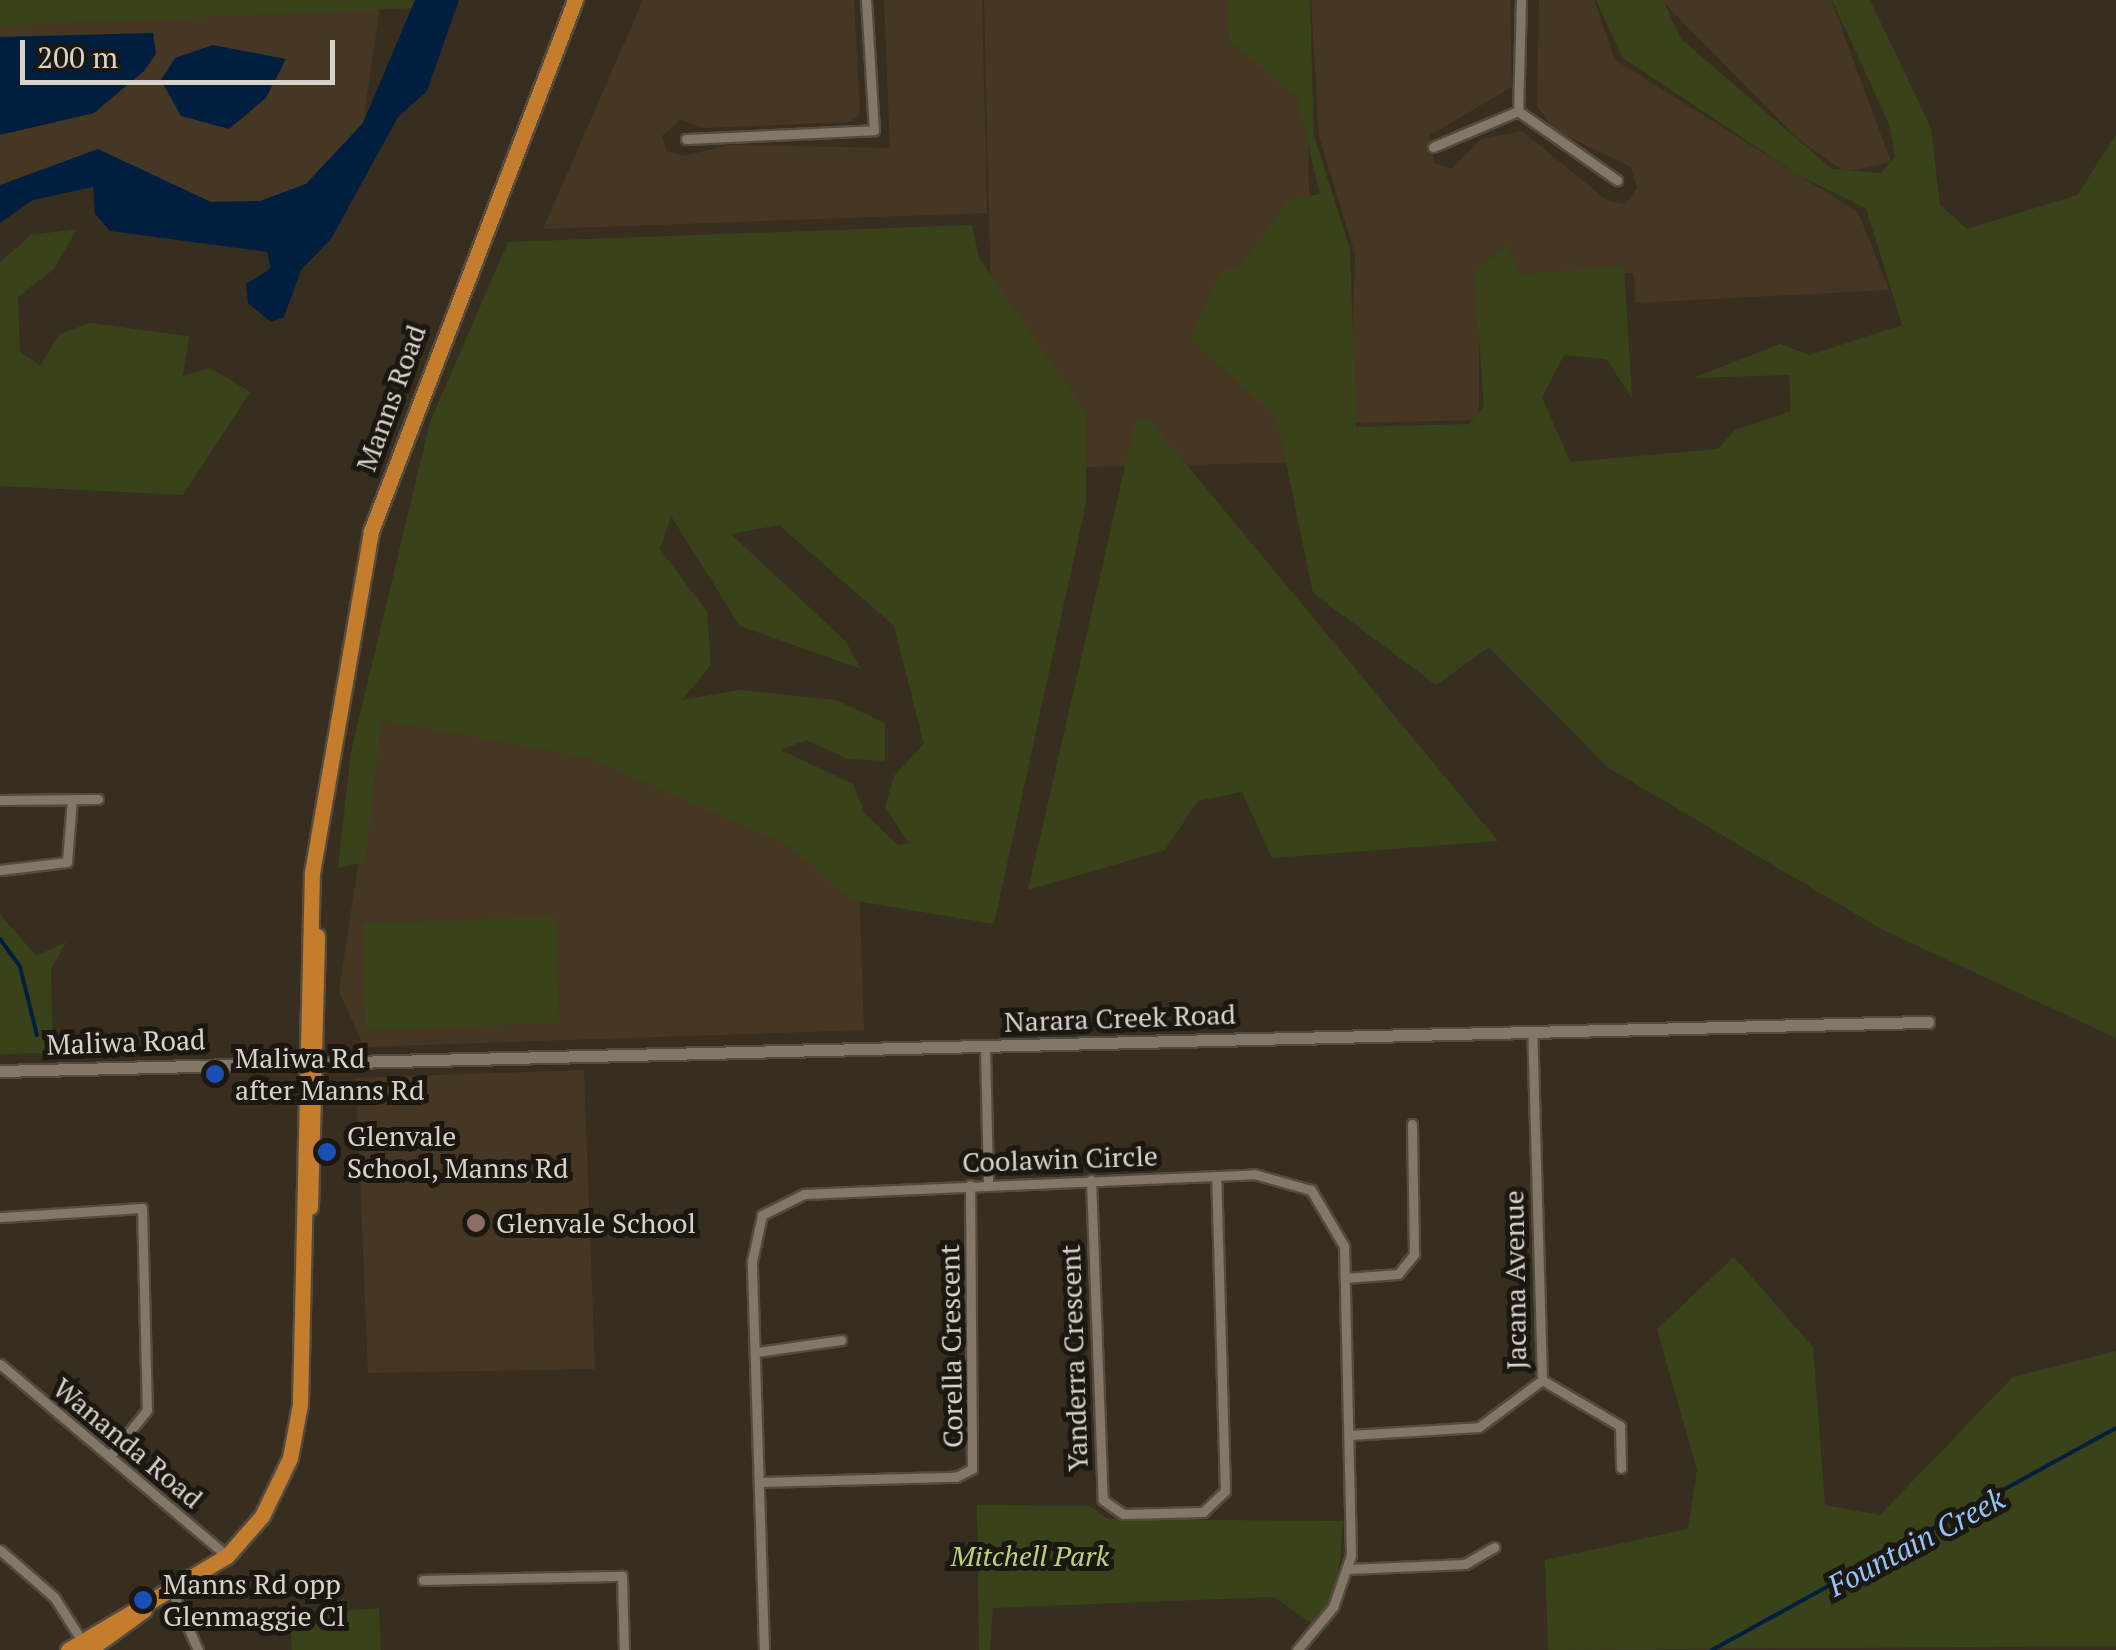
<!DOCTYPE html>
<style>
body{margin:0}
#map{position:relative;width:2116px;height:1650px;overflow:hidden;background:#382e20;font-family:"PT Serif",serif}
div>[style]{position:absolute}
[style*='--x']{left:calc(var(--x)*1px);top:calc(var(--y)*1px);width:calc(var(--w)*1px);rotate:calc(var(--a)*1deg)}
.built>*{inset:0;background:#453724}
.green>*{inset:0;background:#39431a}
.water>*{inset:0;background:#001f3f}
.stream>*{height:4px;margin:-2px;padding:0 2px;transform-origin:2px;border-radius:2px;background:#001f3f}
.roads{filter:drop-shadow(2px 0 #534b3f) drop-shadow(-2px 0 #534b3f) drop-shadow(0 2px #534b3f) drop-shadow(0 -2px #534b3f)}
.minor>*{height:9px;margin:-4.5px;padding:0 4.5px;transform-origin:4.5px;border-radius:4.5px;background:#837768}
.tertiary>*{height:11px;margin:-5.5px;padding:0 5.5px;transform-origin:5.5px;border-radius:5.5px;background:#837768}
.primary>*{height:15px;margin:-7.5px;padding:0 7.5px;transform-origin:7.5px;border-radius:7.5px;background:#c47d2d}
.dots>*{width:28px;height:28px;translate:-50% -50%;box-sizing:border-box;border:5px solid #1b1711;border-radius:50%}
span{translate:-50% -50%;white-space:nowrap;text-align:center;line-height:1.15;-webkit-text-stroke:10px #1b1711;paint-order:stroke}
.street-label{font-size:28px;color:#d8d2c9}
.poi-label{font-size:28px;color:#d8d2c9}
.left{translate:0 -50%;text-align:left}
.park-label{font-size:28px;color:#bbd279;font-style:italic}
.water-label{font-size:30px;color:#93c4fb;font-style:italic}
.scale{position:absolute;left:20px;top:40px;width:315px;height:45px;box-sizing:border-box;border:5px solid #d8d2c9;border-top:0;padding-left:12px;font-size:30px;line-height:35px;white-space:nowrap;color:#d8d2c9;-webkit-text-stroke:8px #1b1711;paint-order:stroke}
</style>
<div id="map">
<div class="built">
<div style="clip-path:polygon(643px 0,854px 0,860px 114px,848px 122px,704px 128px,680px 120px,662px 136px,667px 151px,684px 156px,730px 145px,890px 148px,884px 0,982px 0,987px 213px,543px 229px)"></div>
<div style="clip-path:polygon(984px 0,1305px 0,1315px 462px,995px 469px)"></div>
<div style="clip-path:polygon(1311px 0,1510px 0,1512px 87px,1430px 135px,1434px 163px,1452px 169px,1481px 139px,1522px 131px,1608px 201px,1625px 204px,1637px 188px,1631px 167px,1556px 131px,1537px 106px,1539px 0,1594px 0,1615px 60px,1858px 212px,1889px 290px,1635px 303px,1634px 273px,1479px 277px,1479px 420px,1350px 423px,1355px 254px,1319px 136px)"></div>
<div style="clip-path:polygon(1661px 0,1831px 0,1891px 162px,1845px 172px,1798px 139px)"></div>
<div style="clip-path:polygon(381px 1px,363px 123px,306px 184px,260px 201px,211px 202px,98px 150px,0 185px,0 8px)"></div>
<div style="clip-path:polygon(380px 720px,856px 792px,864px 1030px,364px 1047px,339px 991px)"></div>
<div style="clip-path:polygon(584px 1070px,595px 1369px,368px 1373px,356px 1078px)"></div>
</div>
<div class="green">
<div style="clip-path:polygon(0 0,415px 0,413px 8px,0 26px)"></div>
<div style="clip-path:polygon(1228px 0,1310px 0,1314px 136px,1350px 249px,1356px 427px,1470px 424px,1484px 406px,1474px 273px,1507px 245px,1519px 275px,1624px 266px,1632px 398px,1606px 359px,1564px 355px,1542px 397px,1570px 462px,1718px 449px,1735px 430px,1791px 411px,1789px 375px,1693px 378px,1780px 344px,1810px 355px,1902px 325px,1866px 208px,1800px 176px,1622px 57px,1596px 0,1663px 0,1681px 39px,1832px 169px,1881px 173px,1895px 157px,1890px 126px,1832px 0,1870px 0,1931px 128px,1940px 205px,1967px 229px,2077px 195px,2116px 135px,2116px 1038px,1883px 930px,1607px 767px,1489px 647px,1436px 685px,1313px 593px,1277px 418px,1190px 338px,1221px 272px,1242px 264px,1288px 201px,1320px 194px,1297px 98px,1229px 40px)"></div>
<div style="clip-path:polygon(evenodd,972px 225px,979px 258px,1086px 413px,1086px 503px,994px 924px,851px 900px,788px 845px,586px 757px,381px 720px,365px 862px,338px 868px,351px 752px,430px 422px,508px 242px,972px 225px,671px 516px,740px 626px,861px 669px,846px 642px,731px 534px,779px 525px,894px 626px,924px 744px,894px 776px,885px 807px,909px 843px,898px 845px,865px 814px,853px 784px,781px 750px,806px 740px,848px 759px,885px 761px,885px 723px,836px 700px,740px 690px,682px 700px,711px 665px,707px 612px,660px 549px,671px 516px)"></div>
<div style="clip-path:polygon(77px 229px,54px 269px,18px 297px,20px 352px,40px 366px,60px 334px,90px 323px,189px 336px,183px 376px,210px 368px,250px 392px,183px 495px,0 486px,0 262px,31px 235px)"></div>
<div style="clip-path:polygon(1147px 417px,1498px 841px,1272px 858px,1242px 792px,1198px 801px,1165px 850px,1028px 890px,1136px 419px)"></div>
<div style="clip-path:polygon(0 914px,36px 956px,66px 942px,51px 969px,53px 1053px,0 1054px)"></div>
<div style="clip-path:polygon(556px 917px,559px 1023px,366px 1030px,363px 923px)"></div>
<div style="clip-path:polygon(1734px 1257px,1813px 1347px,1825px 1505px,1880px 1515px,2013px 1377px,2116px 1351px,2116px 1646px,1548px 1650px,1545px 1560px,1688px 1529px,1697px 1470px,1657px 1329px)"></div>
<div style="clip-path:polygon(977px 1505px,1090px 1506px,1108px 1519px,1343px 1521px,1340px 1562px,1330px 1604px,1313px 1624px,1274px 1597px,993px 1608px,990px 1650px,979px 1650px)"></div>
<div style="clip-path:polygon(379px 1608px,381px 1650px,292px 1650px,290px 1616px)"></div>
</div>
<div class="water">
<div style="clip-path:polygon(415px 0,459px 0,427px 91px,398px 117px,331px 239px,301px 270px,284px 317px,271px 322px,248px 303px,246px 284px,271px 268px,267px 252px,110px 231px,95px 214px,93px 187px,33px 200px,0 223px,0 185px,98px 149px,211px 202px,260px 201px,306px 184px,363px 123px)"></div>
<div style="clip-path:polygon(153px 33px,156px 54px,144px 71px,94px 113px,0 135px,0 37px)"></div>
<div style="clip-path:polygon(213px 45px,286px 59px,266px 98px,229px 129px,181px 116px,161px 80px,175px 58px)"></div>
</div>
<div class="stream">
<div style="--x:0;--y:939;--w:34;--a:54"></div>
<div style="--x:20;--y:967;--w:70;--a:76"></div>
<div style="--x:1712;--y:1650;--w:461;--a:-28.8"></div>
</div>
<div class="roads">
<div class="minor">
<div style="--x:1521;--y:0;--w:111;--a:91.5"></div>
<div style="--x:1518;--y:111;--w:121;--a:34.9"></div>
<div style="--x:686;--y:139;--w:188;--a:-2.7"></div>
<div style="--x:874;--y:130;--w:130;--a:-93.5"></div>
<div style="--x:1433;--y:147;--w:92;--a:-23"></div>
<div style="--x:0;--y:800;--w:98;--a:-0.6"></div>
<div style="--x:0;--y:870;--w:67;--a:-6.8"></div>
<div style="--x:67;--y:862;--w:63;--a:-85.5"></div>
<div style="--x:985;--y:1047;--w:137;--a:88.7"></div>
<div style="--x:1091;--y:1180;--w:320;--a:87.9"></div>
<div style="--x:1103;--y:1500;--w:24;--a:35"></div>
<div style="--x:1123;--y:1514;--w:80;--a:-1.4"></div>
<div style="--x:1203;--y:1512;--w:30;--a:-44"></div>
<div style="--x:1225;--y:1491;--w:315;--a:-91.6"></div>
<div style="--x:0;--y:1217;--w:142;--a:-3.6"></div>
<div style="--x:142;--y:1208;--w:202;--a:88.6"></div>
<div style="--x:147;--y:1410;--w:59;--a:128.8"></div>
<div style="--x:1345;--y:1278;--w:53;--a:-4.3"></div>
<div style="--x:1398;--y:1274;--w:26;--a:-51"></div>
<div style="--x:1414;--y:1254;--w:130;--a:-90.9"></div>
<div style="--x:757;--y:1352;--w:85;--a:-8.1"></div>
<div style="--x:0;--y:1364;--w:297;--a:40.2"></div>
<div style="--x:1542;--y:1380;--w:91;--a:30.5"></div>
<div style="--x:1620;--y:1426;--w:42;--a:88.6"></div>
<div style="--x:1350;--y:1435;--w:129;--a:-3.5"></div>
<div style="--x:1479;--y:1427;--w:79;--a:-36.7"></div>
<div style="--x:1542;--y:1380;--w:349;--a:-91.6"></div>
<div style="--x:759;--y:1482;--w:197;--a:-1.5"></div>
<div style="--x:956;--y:1477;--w:18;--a:-27"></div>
<div style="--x:972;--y:1469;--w:284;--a:-90.4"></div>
<div style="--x:0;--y:1550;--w:72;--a:41"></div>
<div style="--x:54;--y:1597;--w:52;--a:57.5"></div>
<div style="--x:1348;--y:1569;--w:117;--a:-2.4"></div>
<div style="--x:1465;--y:1564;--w:34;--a:-30"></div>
<div style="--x:423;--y:1580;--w:199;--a:-1.2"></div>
<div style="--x:622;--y:1576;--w:74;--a:88.5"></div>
<div style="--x:173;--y:1593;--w:62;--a:66.3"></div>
<div style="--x:764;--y:1650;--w:389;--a:-91.8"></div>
<div style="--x:752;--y:1261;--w:47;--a:-77.7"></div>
<div style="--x:762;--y:1215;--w:47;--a:-26.6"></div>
<div style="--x:804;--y:1194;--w:450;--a:-2.5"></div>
<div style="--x:1254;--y:1174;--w:59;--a:15.7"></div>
<div style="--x:1311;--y:1190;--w:65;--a:59.5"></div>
<div style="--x:1344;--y:1246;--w:309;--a:88.7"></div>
<div style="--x:1351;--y:1555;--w:55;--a:109.1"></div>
<div style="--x:1333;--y:1607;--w:56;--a:129.9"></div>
</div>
<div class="tertiary">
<div style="--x:0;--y:1071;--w:1929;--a:-1.46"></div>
</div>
<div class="primary">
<div style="--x:310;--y:1207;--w:271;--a:-88.5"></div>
<div style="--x:68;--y:1650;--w:185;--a:-30.6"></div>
<div style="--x:227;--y:1556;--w:53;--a:-48.8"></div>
<div style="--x:262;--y:1516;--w:64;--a:-64.2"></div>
<div style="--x:290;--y:1458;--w:55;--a:-79.5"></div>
<div style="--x:300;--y:1404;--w:531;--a:-88.71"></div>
<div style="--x:312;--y:873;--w:347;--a:-80.2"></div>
<div style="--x:371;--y:531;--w:569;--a:-68.98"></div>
<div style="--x:89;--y:1650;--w:68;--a:-36"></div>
</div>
</div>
<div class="dots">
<div style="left:215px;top:1074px;background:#1a4fb4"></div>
<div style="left:327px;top:1152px;background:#1a4fb4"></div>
<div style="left:476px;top:1223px;background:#8d6e63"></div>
<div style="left:143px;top:1600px;background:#1a4fb4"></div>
</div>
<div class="street-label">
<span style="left:391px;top:398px;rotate:-70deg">Manns Road</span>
<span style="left:1120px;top:1018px;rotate:-2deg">Narara Creek Road</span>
<span style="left:126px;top:1042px;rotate:-2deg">Maliwa Road</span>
<span style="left:1060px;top:1159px;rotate:-2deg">Coolawin Circle</span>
<span style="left:1515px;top:1280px;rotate:-91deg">Jacana Avenue</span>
<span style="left:951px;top:1346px;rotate:-91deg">Corella Crescent</span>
<span style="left:1074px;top:1358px;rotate:-92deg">Yanderra Crescent</span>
<span style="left:128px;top:1443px;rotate:40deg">Wananda Road</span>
</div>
<div class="poi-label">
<span class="left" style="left:235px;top:1074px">Maliwa Rd<br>after Manns Rd</span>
<span class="left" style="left:347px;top:1152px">Glenvale<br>School, Manns Rd</span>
<span class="left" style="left:496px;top:1223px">Glenvale School</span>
<span class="left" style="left:163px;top:1600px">Manns Rd opp<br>Glenmaggie Cl</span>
</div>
<div class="park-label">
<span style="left:1030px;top:1556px">Mitchell Park</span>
</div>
<div class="water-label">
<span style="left:1916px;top:1542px;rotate:-28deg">Fountain Creek</span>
</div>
<div class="scale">200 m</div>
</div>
